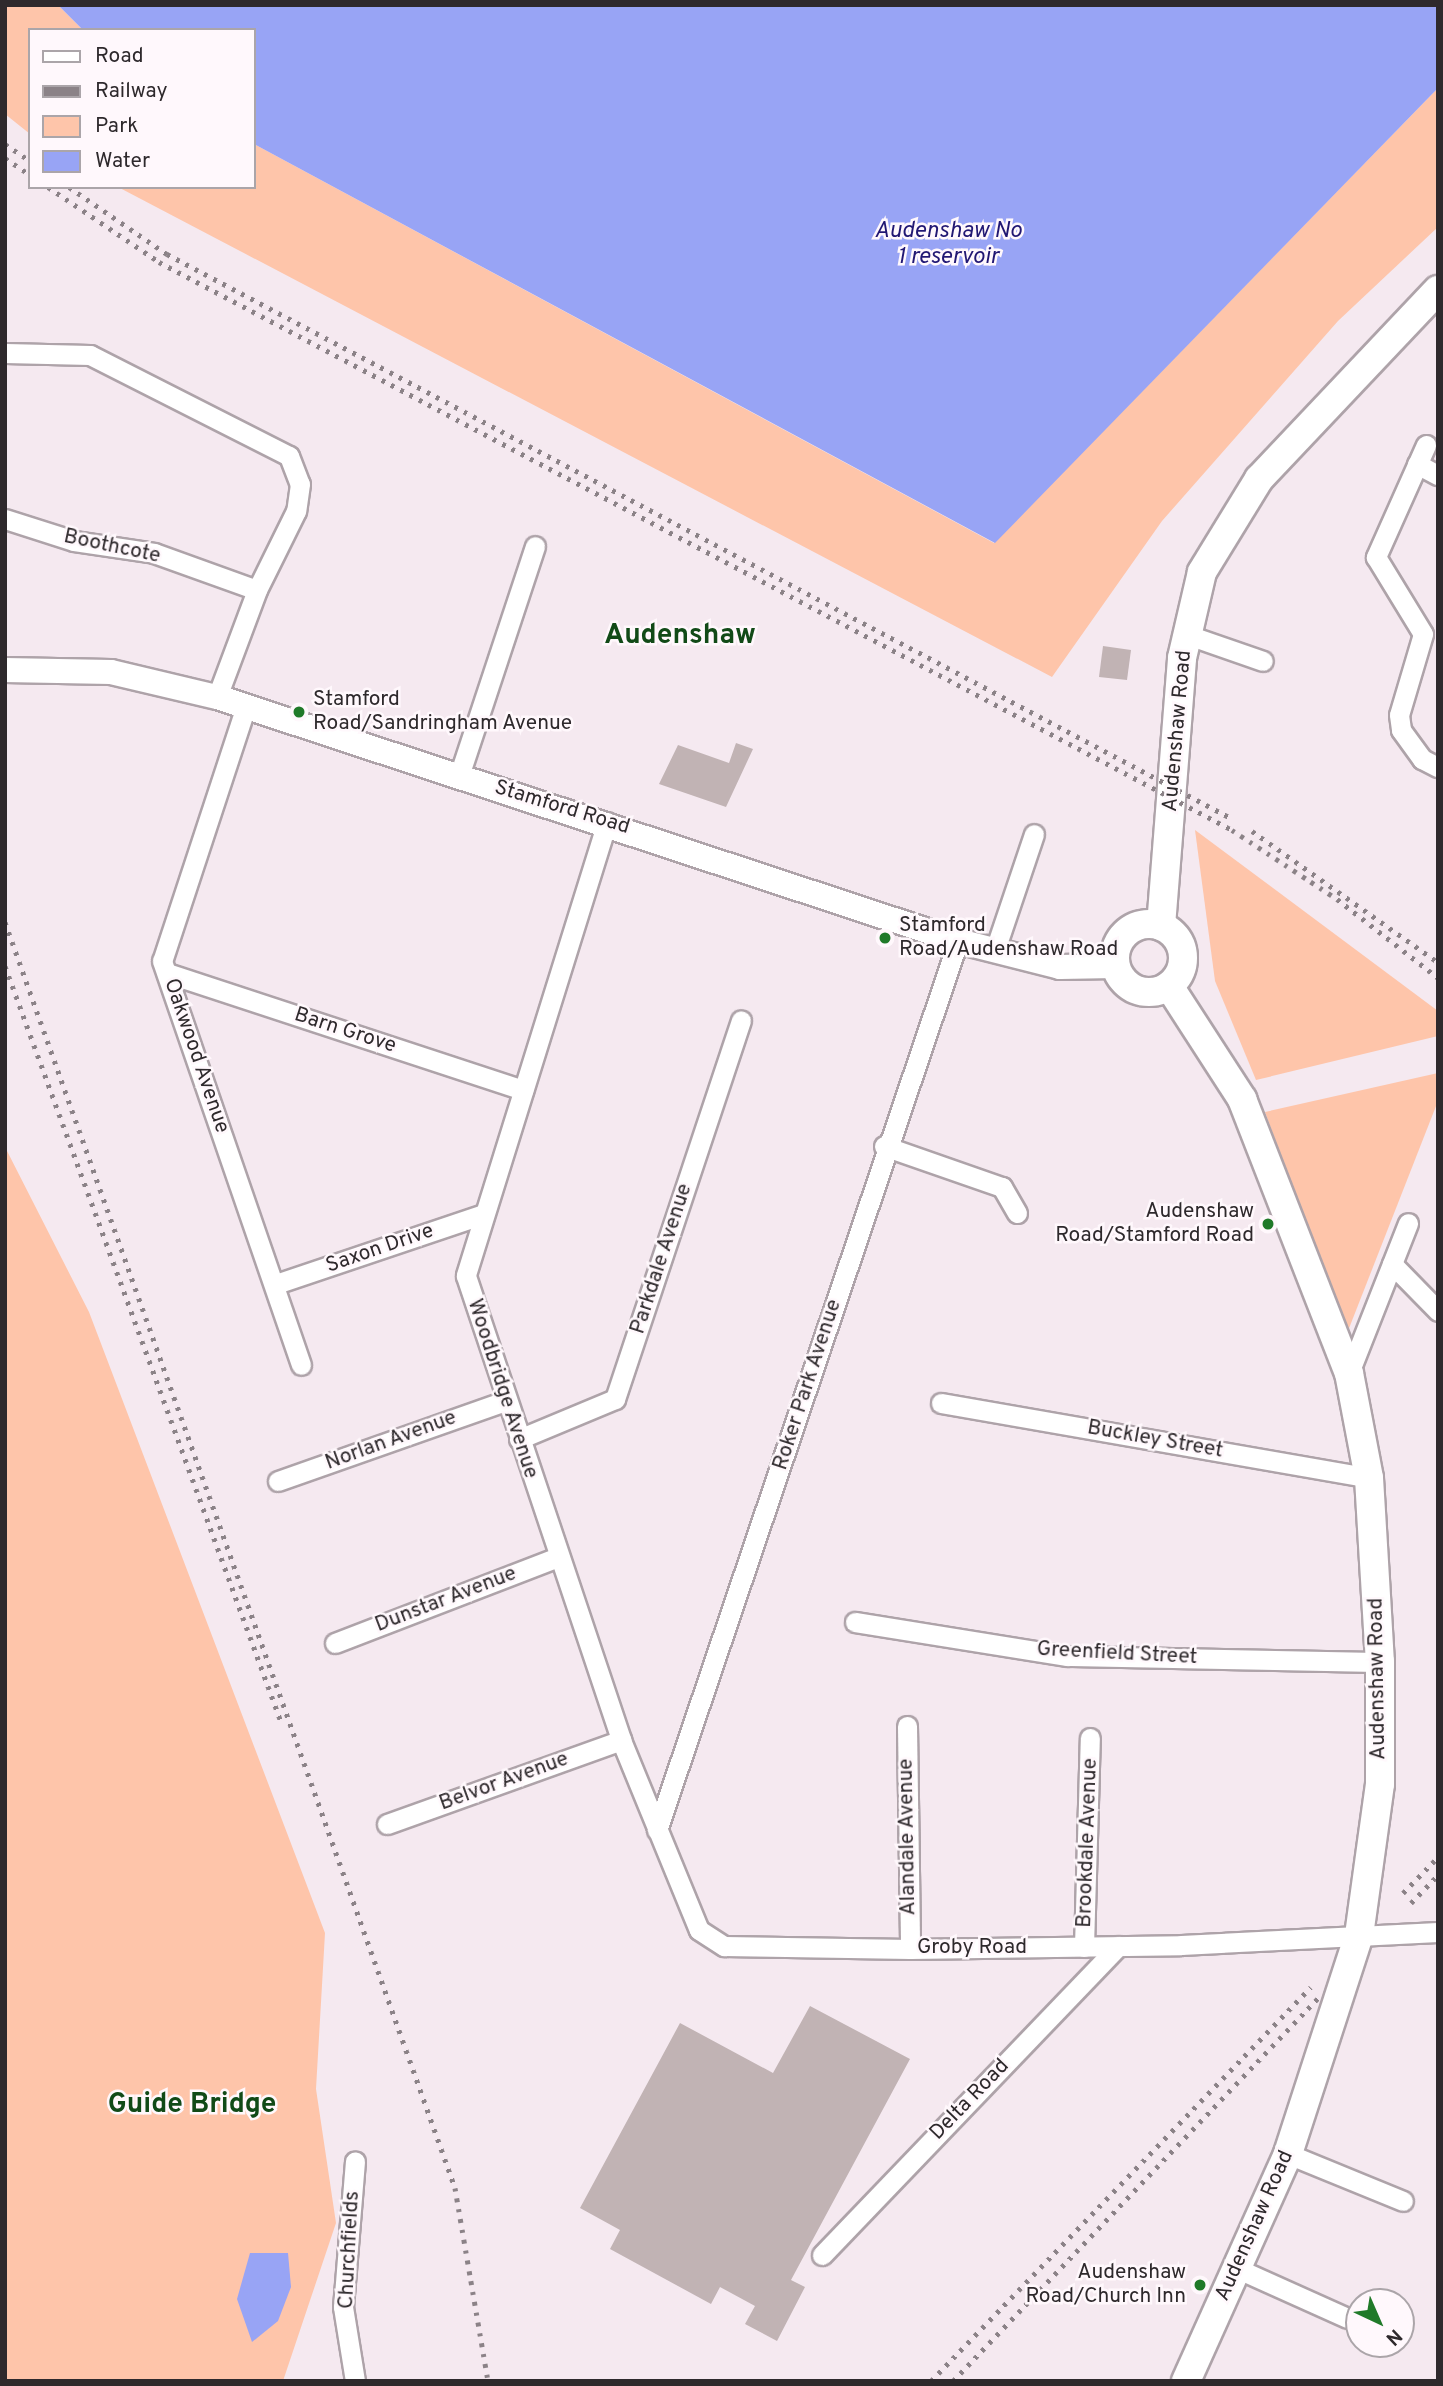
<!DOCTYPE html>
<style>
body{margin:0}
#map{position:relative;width:1443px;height:2386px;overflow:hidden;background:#f5e9f0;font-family:Overpass,sans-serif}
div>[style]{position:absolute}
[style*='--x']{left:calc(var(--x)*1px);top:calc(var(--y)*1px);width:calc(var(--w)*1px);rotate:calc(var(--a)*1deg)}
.green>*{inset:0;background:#fec5aa}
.water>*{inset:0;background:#98a4f5}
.building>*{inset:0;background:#c1b3b4}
.roads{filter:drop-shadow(2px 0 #aea3a9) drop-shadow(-2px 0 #aea3a9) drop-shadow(0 2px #aea3a9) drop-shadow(0 -2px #aea3a9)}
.minor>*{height:19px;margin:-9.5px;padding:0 9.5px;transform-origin:9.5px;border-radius:9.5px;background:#fff}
.tertiary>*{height:24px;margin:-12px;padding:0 12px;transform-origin:12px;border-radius:12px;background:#fff}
.secondary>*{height:28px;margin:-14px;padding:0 14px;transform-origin:14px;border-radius:14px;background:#fff}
.secondary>.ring{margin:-14px;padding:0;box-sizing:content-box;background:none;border:28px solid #fff;border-radius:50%}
.rail>*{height:5px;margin-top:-2.5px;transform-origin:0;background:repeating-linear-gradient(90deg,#8b8287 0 3.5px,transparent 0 10.5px)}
.dots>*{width:19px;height:19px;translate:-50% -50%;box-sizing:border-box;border:4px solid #fff8fc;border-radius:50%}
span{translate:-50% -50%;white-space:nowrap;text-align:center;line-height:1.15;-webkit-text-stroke:5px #fff8fc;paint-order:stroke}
.street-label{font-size:21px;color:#2e292c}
.poi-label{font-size:21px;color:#2e292c}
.left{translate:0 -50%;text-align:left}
.right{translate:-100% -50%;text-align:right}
.water-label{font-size:23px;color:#211773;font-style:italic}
.district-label{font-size:28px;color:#114a17;font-weight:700}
.frame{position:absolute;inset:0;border:7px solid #2e292c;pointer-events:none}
.legend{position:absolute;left:28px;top:28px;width:228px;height:161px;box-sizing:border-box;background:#fff8fc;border:2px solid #aba5a9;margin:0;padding:9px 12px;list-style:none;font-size:21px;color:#2e292c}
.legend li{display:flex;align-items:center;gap:14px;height:35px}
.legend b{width:35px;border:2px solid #aba5a9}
.north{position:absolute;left:1345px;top:2288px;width:70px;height:70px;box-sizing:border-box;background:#fff8fc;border:2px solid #aba5a9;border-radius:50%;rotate:136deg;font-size:19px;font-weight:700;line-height:28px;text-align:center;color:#2e292c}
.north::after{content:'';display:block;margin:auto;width:24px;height:32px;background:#207a29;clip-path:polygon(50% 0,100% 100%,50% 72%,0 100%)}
</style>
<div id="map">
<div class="green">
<div style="clip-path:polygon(5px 5px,58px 5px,83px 30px,30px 30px,30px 134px,5px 114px)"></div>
<div style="clip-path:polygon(1438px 88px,1438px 227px,1338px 321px,1162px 521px,1052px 677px,118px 187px,254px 187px,254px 144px,994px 543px)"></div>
<div style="clip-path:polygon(1195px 830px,1438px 1011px,1438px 1036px,1256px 1080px,1215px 981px)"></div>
<div style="clip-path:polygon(1438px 1073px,1438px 1101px,1346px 1336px,1265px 1112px)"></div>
<div style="clip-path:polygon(5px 1147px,89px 1312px,325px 1933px,316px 2089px,336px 2223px,283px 2381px,5px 2381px)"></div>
</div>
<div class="water">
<div style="clip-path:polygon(58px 5px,1438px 5px,1438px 88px,995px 543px,254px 144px,254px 30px,83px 30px)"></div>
<div style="clip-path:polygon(250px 2253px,288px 2253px,291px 2287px,278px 2321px,252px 2342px,237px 2299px)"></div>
</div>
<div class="building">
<div style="clip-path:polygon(1103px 646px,1131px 650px,1127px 680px,1099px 677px)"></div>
<div style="clip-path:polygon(736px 743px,753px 749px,726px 807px,659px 784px,678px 745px,729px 763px)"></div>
<div style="clip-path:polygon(810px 2006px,910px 2059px,791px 2280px,805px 2287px,777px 2341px,745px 2324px,755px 2306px,720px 2287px,711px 2304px,610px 2249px,620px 2230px,580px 2208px,680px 2023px,773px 2073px)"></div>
</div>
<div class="roads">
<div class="minor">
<div style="--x:5;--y:353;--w:85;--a:1.3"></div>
<div style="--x:90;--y:355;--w:223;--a:26.9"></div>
<div style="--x:289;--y:456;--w:30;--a:69"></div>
<div style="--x:300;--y:484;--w:27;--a:98"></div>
<div style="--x:296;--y:511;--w:88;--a:116.3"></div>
<div style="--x:257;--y:590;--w:114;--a:110.5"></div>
<div style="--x:1426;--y:445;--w:123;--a:114.1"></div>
<div style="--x:1376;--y:557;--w:90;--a:58.6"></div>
<div style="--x:1423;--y:634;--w:84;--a:106.5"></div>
<div style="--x:1399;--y:715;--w:15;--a:82"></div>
<div style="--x:1401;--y:730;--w:36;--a:54"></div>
<div style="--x:1422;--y:759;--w:18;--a:27"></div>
<div style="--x:1417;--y:464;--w:24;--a:28"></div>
<div style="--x:5;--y:519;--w:72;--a:17.7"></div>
<div style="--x:74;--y:541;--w:81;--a:8.5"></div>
<div style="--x:154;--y:553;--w:109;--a:19.8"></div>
<div style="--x:1188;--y:635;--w:79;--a:19.1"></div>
<div style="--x:246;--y:706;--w:268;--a:108.2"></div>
<div style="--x:162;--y:961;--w:427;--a:71"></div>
<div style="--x:459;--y:776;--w:242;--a:-71.7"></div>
<div style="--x:607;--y:822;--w:475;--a:107.3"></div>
<div style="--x:466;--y:1276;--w:489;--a:71.5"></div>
<div style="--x:621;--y:1740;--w:205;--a:67.7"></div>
<div style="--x:699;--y:1930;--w:30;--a:33"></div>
<div style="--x:724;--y:1946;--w:186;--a:0.9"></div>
<div style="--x:910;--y:1949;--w:271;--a:-0.8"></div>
<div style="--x:1181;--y:1945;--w:257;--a:-2.9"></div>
<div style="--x:996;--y:947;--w:119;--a:-71.4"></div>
<div style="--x:167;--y:973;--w:375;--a:18.2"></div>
<div style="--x:884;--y:1146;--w:125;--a:19.2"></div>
<div style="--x:1002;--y:1187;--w:30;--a:60"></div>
<div style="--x:1392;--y:1264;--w:66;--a:45.6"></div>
<div style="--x:276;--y:1284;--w:219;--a:-18.6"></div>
<div style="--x:1349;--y:1373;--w:161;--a:-68.5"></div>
<div style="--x:941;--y:1403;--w:435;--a:9.9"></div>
<div style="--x:519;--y:1439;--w:104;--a:-22.6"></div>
<div style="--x:615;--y:1399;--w:399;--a:-71.6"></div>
<div style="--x:278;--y:1481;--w:241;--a:-19.4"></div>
<div style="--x:855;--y:1622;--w:215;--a:9.1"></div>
<div style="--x:1067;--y:1656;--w:313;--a:1.1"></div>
<div style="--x:335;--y:1643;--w:239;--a:-21.1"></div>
<div style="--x:907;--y:1726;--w:223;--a:89.2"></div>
<div style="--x:387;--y:1824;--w:249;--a:-19.7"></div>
<div style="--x:657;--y:1830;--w:939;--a:-71.29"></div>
<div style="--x:1084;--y:1947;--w:209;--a:-88.4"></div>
<div style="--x:1288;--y:2154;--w:124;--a:22.2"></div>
<div style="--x:822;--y:2255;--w:428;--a:-46.2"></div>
<div style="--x:1236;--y:2268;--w:122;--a:24.2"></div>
<div style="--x:355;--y:2381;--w:75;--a:-99.2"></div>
<div style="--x:343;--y:2307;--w:146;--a:-85.3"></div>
</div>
<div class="tertiary">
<div style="--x:5;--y:670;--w:106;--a:1.1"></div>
<div style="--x:111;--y:672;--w:109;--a:13.3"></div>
<div style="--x:217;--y:697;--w:780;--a:18.23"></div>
<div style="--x:958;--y:941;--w:105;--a:14.3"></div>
<div style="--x:1060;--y:967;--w:55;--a:-1"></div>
</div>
<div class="secondary">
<div class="ring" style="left:1115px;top:924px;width:40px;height:40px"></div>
<div style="--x:1161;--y:926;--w:269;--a:-85.5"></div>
<div style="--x:1182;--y:658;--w:88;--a:-76.9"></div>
<div style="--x:1202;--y:572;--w:109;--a:-58.5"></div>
<div style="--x:1259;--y:479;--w:260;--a:-46.6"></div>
<div style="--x:1169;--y:986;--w:135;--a:57.1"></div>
<div style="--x:1242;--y:1099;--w:294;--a:68.7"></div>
<div style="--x:1349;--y:1373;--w:107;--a:79.2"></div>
<div style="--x:1369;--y:1478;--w:184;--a:86.6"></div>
<div style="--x:1380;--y:1662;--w:122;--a:90"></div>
<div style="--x:1380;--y:1784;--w:152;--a:97.9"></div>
<div style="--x:1359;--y:1935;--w:230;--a:108"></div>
<div style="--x:1288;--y:2154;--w:249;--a:114.2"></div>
</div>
</div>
<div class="rail">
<div style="--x:5;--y:144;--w:30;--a:34"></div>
<div style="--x:5;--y:158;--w:30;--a:34"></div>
<div style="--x:48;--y:187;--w:134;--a:34"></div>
<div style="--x:159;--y:262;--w:1214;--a:27.89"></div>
<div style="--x:1232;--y:830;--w:126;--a:33.3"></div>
<div style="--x:1337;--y:899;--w:128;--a:38"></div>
<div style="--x:69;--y:187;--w:119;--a:34.4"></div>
<div style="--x:167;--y:254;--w:1204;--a:27.93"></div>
<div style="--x:1252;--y:831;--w:228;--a:35.2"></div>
<div style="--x:5;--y:922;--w:1344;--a:70.43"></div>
<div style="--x:455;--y:2188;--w:196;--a:80.3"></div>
<div style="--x:5;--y:966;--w:802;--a:69.94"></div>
<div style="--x:1403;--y:1893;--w:50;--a:-45.8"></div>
<div style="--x:1411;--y:1903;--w:39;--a:-46"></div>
<div style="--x:931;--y:2381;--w:547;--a:-46.04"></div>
<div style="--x:953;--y:2381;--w:530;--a:-46.37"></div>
</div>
<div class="dots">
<div style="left:299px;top:712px;background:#207a29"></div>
<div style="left:885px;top:938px;background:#207a29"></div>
<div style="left:1268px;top:1224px;background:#207a29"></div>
<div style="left:1200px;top:2285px;background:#207a29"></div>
</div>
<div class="street-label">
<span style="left:112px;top:547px;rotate:12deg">Boothcote</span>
<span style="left:1178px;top:731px;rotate:-85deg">Audenshaw Road</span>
<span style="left:562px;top:808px;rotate:17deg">Stamford Road</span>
<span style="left:345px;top:1031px;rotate:18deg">Barn Grove</span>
<span style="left:196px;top:1056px;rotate:71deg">Oakwood Avenue</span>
<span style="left:380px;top:1249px;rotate:-19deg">Saxon Drive</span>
<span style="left:662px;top:1259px;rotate:-72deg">Parkdale Avenue</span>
<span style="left:808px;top:1385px;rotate:-72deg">Roker Park Avenue</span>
<span style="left:502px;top:1389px;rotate:72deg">Woodbridge Avenue</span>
<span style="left:1155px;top:1440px;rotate:10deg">Buckley Street</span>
<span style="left:391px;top:1441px;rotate:-20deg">Norlan Avenue</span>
<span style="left:446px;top:1600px;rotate:-21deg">Dunstar Avenue</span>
<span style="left:1117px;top:1654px;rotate:3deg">Greenfield Street</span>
<span style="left:1378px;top:1679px;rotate:-91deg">Audenshaw Road</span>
<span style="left:504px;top:1782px;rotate:-20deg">Belvor Avenue</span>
<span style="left:908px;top:1837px;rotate:-91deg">Alandale Avenue</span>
<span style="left:1088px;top:1843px;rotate:-88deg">Brookdale Avenue</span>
<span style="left:972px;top:1948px">Groby Road</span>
<span style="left:970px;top:2100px;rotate:-46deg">Delta Road</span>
<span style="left:1255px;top:2226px;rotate:-66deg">Audenshaw Road</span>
<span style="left:350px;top:2250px;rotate:-87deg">Churchfields</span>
</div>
<div class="poi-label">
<span class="left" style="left:313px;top:712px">Stamford<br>Road/Sandringham Avenue</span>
<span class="left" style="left:899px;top:938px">Stamford<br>Road/Audenshaw Road</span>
<span class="right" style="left:1254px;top:1224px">Audenshaw<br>Road/Stamford Road</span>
<span class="right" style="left:1186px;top:2285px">Audenshaw<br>Road/Church Inn</span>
</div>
<div class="water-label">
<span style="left:948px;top:245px">Audenshaw No<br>1 reservoir</span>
</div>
<div class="district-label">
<span style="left:680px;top:636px">Audenshaw</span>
<span style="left:192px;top:2105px">Guide Bridge</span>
</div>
<div class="frame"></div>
<ul class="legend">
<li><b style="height:9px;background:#fff"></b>Road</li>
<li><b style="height:9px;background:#8b8287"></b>Railway</li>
<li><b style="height:19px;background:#fec5aa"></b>Park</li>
<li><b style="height:19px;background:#98a4f5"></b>Water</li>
</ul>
<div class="north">N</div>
</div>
